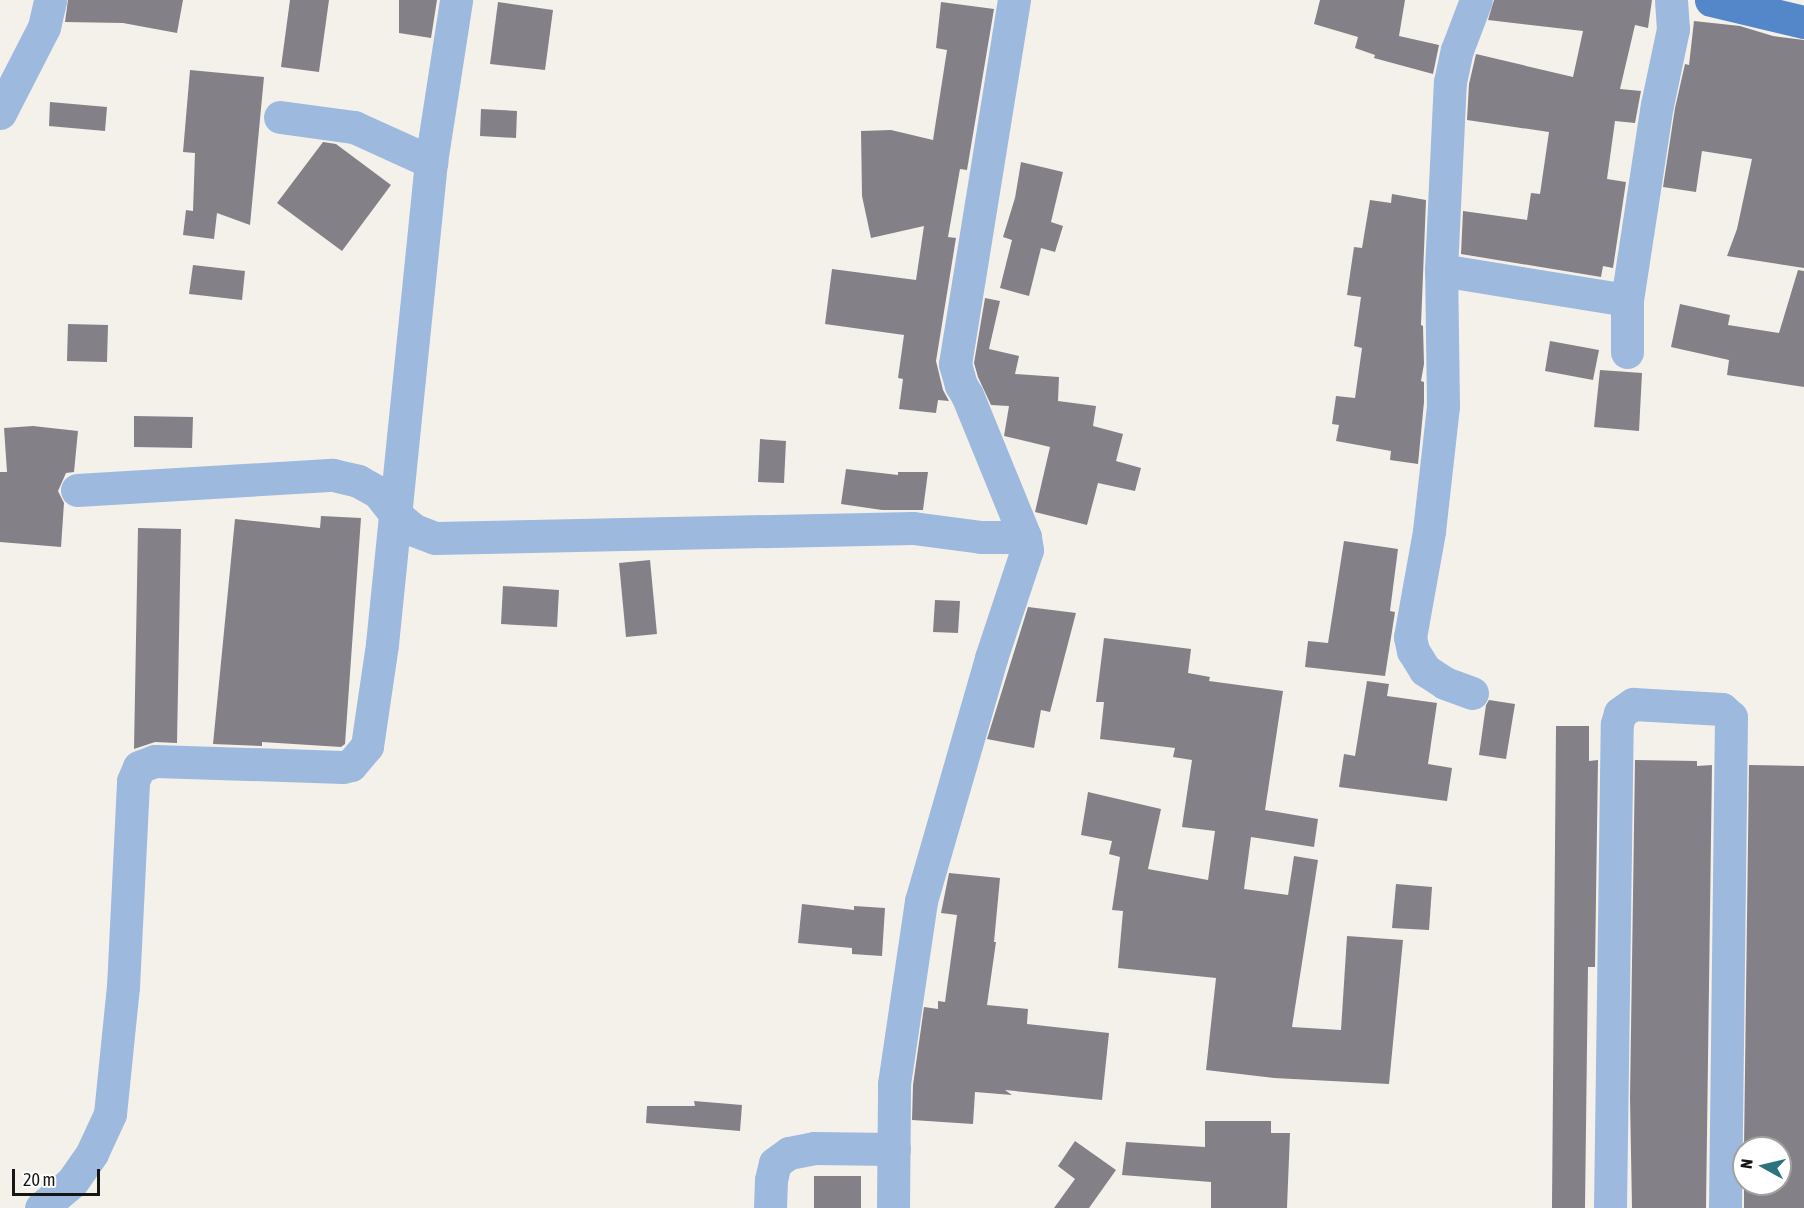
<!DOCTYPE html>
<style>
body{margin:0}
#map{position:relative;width:1804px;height:1208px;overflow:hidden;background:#f4f1eb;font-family:"Asap Condensed",sans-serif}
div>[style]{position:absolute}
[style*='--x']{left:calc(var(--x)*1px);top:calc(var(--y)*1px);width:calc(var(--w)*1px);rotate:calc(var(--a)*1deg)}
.building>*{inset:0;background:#838187}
.minor>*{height:33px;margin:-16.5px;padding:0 16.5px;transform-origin:16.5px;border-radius:16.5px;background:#9eb9de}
.major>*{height:33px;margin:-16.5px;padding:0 16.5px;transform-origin:16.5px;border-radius:16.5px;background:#5487ca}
span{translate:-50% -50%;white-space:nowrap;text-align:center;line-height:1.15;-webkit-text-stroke:4.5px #fff;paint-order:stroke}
.north{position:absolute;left:1732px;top:1136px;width:60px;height:60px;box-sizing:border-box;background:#fff;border:2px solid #a1a1a1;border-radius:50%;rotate:278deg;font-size:16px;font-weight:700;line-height:24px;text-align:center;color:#151513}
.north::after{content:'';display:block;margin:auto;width:21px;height:27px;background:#2c737f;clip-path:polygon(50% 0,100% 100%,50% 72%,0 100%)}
.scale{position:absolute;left:12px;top:1169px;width:88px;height:27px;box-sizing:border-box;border:3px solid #151513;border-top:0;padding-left:8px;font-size:18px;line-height:21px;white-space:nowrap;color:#151513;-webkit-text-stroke:4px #fff;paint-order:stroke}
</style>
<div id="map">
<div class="building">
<div style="clip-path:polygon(68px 0,183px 0,177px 33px,123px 23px,65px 22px)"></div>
<div style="clip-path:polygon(290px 0,329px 0,319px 72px,281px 67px)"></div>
<div style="clip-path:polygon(399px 0,437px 0,431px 38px,399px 33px)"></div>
<div style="clip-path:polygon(1320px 0,1405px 0,1399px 36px,1439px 45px,1433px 74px,1374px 58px,1375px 55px,1355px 48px,1358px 37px,1314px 24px)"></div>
<div style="clip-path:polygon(1494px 0,1652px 0,1648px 28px,1635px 25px,1620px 89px,1641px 91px,1635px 123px,1615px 121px,1607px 179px,1626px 182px,1613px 268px,1603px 266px,1601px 277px,1461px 254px,1463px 211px,1527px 220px,1531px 193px,1540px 194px,1549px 132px,1467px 120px,1469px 84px,1476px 54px,1573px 77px,1583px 31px,1488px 20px)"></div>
<div style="clip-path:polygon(498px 2px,553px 10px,545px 70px,490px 64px)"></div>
<div style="clip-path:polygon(941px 2px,994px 9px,967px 170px,960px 169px,948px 237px,956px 238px,936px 361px,943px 390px,949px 401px,938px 400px,936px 413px,899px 409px,903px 379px,898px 378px,904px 335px,825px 324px,832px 269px,916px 280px,924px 226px,871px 238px,862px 196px,861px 131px,891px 130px,933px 140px,947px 50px,936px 48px)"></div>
<div style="clip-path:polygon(1694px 21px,1740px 26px,1773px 36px,1804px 40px,1804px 268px,1727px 256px,1737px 229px,1752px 159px,1702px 151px,1696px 192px,1663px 187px,1675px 108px,1685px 64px,1689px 65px)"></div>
<div style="clip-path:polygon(190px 70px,264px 77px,250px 225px,217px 213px,214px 239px,183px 235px,186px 210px,193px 211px,195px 153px,183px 152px)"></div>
<div style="clip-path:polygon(50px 102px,107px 107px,105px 131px,49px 126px)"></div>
<div style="clip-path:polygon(481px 109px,517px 111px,516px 138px,480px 136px)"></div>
<div style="clip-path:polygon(323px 142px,336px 144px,391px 185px,342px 251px,277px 203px)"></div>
<div style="clip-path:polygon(1021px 162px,1063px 172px,1051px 222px,1063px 226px,1055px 252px,1041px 248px,1029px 296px,1000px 288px,1012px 240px,1003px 237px,1015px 198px)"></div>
<div style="clip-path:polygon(1392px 194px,1426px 200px,1421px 325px,1423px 326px,1424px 364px,1421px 381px,1424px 382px,1424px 402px,1418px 464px,1390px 460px,1391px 451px,1336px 441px,1339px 425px,1332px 424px,1336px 396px,1355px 398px,1362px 348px,1354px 346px,1361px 297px,1347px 295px,1354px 247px,1362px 248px,1370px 200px,1391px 203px)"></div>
<div style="clip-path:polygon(193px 265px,245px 271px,242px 300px,189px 294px)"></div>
<div style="clip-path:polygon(1798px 270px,1804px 271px,1804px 387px,1727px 375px,1729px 360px,1671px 347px,1680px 304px,1730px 315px,1728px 325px,1779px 333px)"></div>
<div style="clip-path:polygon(985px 298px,1000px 301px,989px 349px,1019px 356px,1015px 374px,1059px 377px,1058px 401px,1096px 406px,1093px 426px,1123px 434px,1116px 461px,1141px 468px,1135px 491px,1098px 483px,1087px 525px,1035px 512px,1050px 447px,1004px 436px,1009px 406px,991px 405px,978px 377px,974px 363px)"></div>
<div style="clip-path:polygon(68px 324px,108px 325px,107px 362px,67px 361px)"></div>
<div style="clip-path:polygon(1550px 341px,1599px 350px,1593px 380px,1545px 371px)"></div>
<div style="clip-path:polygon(1600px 370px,1642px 373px,1639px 431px,1594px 427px)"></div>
<div style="clip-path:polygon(134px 416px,193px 417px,192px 448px,134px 447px)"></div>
<div style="clip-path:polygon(33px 426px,78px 431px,74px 472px,66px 473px,58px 491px,64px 503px,61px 547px,0 542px,0 472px,7px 472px,4px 428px)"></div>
<div style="clip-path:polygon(760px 439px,786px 441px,784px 483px,758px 482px)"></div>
<div style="clip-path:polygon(846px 469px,898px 475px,898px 472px,928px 472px,923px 510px,882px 510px,841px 504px)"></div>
<div style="clip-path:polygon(321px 516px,361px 518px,345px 744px,341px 747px,262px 742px,262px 746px,213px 744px,235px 519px,320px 528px)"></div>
<div style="clip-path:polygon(138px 528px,181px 529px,177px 743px,155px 742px,134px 749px)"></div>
<div style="clip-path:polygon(1344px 541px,1398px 549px,1390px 611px,1395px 612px,1385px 676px,1305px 667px,1308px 641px,1328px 643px)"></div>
<div style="clip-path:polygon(650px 560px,657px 634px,626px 637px,619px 563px)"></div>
<div style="clip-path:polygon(503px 586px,559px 590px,557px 627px,501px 624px)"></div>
<div style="clip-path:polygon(935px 600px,960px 601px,958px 633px,933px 632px)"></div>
<div style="clip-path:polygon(1028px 607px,1076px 613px,1050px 712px,1041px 710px,1034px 748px,987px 739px)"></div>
<div style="clip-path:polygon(1104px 638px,1191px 649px,1188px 673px,1210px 677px,1209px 681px,1283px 691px,1265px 810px,1318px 819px,1314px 847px,1251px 837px,1244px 889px,1288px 895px,1294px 856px,1318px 860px,1292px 1027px,1341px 1030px,1347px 936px,1403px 940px,1389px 1084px,1274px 1078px,1206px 1070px,1216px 978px,1118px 968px,1123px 911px,1112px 910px,1120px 857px,1109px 854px,1112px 841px,1081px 835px,1088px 792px,1161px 809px,1148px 869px,1208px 880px,1215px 831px,1182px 827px,1192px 760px,1173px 757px,1175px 748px,1100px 739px,1104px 702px,1096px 702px)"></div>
<div style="clip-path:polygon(1367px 681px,1389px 684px,1387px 696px,1437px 703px,1428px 764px,1452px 768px,1447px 801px,1339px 787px,1344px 754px,1355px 756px)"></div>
<div style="clip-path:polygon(1489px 700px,1515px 704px,1506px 759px,1479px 755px,1486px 705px)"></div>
<div style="clip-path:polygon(1556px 726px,1589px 726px,1589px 761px,1598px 760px,1595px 967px,1588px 967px,1585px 1208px,1552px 1208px,1552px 1205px)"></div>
<div style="clip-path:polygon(1635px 760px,1697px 761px,1697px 766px,1712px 765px,1706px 1208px,1632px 1208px,1630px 1098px)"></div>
<div style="clip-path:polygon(1749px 765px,1804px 766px,1804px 1208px,1744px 1208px,1744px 1184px,1780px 1184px,1780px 1148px,1744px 1148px)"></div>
<div style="clip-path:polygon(949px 873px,1000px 878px,994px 942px,996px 942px,987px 1005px,1028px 1009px,1027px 1024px,1109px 1033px,1102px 1100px,1005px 1090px,1012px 1095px,975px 1092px,973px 1124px,912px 1120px,913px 1085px,924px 1007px,938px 1009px,938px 1001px,945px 1002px,957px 915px,941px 913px)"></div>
<div style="clip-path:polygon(1396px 884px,1432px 887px,1429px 930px,1392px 928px)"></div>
<div style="clip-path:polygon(802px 904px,854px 910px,854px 906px,885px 908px,882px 956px,852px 954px,852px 948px,798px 943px)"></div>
<div style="clip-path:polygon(694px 1101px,742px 1105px,740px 1131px,646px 1123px,647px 1106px,695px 1106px)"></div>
<div style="clip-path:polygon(1205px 1121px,1271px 1121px,1271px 1133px,1290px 1133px,1287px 1208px,1211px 1208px,1211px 1182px,1122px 1175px,1126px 1142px,1205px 1147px)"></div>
<div style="clip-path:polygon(1075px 1141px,1116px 1170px,1089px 1208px,1054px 1208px,1075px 1179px,1058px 1166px)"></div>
<div style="clip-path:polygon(814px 1176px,861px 1176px,861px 1208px,814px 1208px)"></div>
</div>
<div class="minor">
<div style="--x:0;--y:113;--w:97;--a:-62.9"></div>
<div style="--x:44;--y:27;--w:28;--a:-77"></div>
<div style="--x:280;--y:117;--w:75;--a:7.7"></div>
<div style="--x:354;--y:127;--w:85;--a:24.4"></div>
<div style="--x:1441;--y:270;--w:188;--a:9.2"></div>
<div style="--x:1627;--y:352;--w:52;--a:-90"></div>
<div style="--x:1627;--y:300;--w:197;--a:-81.3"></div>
<div style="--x:1657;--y:105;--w:78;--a:-78.1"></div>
<div style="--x:1673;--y:29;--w:29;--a:-94"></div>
<div style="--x:77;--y:490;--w:256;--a:-3.4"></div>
<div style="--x:333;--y:475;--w:26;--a:13"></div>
<div style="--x:358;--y:481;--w:23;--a:29"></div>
<div style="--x:378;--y:492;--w:29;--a:52"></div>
<div style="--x:396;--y:515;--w:23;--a:40"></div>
<div style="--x:414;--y:530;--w:22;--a:21"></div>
<div style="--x:435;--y:538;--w:478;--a:-1.2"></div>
<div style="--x:913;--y:528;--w:69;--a:7.5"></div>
<div style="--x:981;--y:537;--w:44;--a:0"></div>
<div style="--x:1472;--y:693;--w:29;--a:-160"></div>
<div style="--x:1445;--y:683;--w:24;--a:-147"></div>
<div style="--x:1425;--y:670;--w:22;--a:-122"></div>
<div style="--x:1413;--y:651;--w:14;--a:-102"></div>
<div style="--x:1410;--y:637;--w:108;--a:-79.8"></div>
<div style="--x:1429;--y:531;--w:126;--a:-83.6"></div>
<div style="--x:1443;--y:406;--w:136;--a:-90.8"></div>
<div style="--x:1441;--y:270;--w:188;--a:-87.3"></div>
<div style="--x:1450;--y:82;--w:33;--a:-78"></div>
<div style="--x:1457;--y:50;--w:53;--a:-69.2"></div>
<div style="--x:41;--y:1208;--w:40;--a:-40"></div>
<div style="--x:72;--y:1182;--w:35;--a:-55"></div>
<div style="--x:92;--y:1153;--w:43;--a:-65.2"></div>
<div style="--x:110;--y:1114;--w:128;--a:-84.2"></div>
<div style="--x:123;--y:987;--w:206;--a:-87.2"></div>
<div style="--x:133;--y:781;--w:15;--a:-67"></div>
<div style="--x:139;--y:767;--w:17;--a:-21"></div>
<div style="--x:155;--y:761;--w:188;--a:1.8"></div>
<div style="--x:343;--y:767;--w:8;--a:-14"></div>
<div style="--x:351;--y:765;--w:25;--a:-50"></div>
<div style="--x:367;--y:746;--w:103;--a:-81.6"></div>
<div style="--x:382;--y:644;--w:484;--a:-84.2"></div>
<div style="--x:431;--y:162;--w:164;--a:-81.2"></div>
<div style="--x:770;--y:1208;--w:28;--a:-88"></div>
<div style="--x:771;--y:1180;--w:17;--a:-77"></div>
<div style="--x:775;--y:1163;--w:17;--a:-36"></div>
<div style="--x:789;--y:1153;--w:25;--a:-11"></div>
<div style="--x:814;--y:1148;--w:80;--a:0.7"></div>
<div style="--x:893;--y:1208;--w:124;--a:-89.5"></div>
<div style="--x:894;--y:1084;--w:185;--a:-81.6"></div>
<div style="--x:921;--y:901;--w:253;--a:-73.9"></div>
<div style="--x:991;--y:658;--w:114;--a:-71.6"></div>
<div style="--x:1027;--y:550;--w:13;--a:-99"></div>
<div style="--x:1025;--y:537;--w:153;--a:-112.2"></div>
<div style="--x:967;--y:395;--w:12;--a:-121"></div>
<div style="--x:961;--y:385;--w:22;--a:-106"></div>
<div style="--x:955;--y:364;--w:369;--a:-80.8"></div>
<div style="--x:1610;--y:1208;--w:484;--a:-89.2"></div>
<div style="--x:1617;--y:724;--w:11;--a:-75"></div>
<div style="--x:1620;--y:713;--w:16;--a:-35"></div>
<div style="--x:1633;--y:704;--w:89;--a:3.2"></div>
<div style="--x:1722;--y:709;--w:12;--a:42"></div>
<div style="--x:1731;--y:717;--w:491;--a:90.7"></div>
</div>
<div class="major">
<div style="--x:1711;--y:0;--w:96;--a:13.3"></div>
</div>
<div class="north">N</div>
<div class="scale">20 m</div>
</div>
